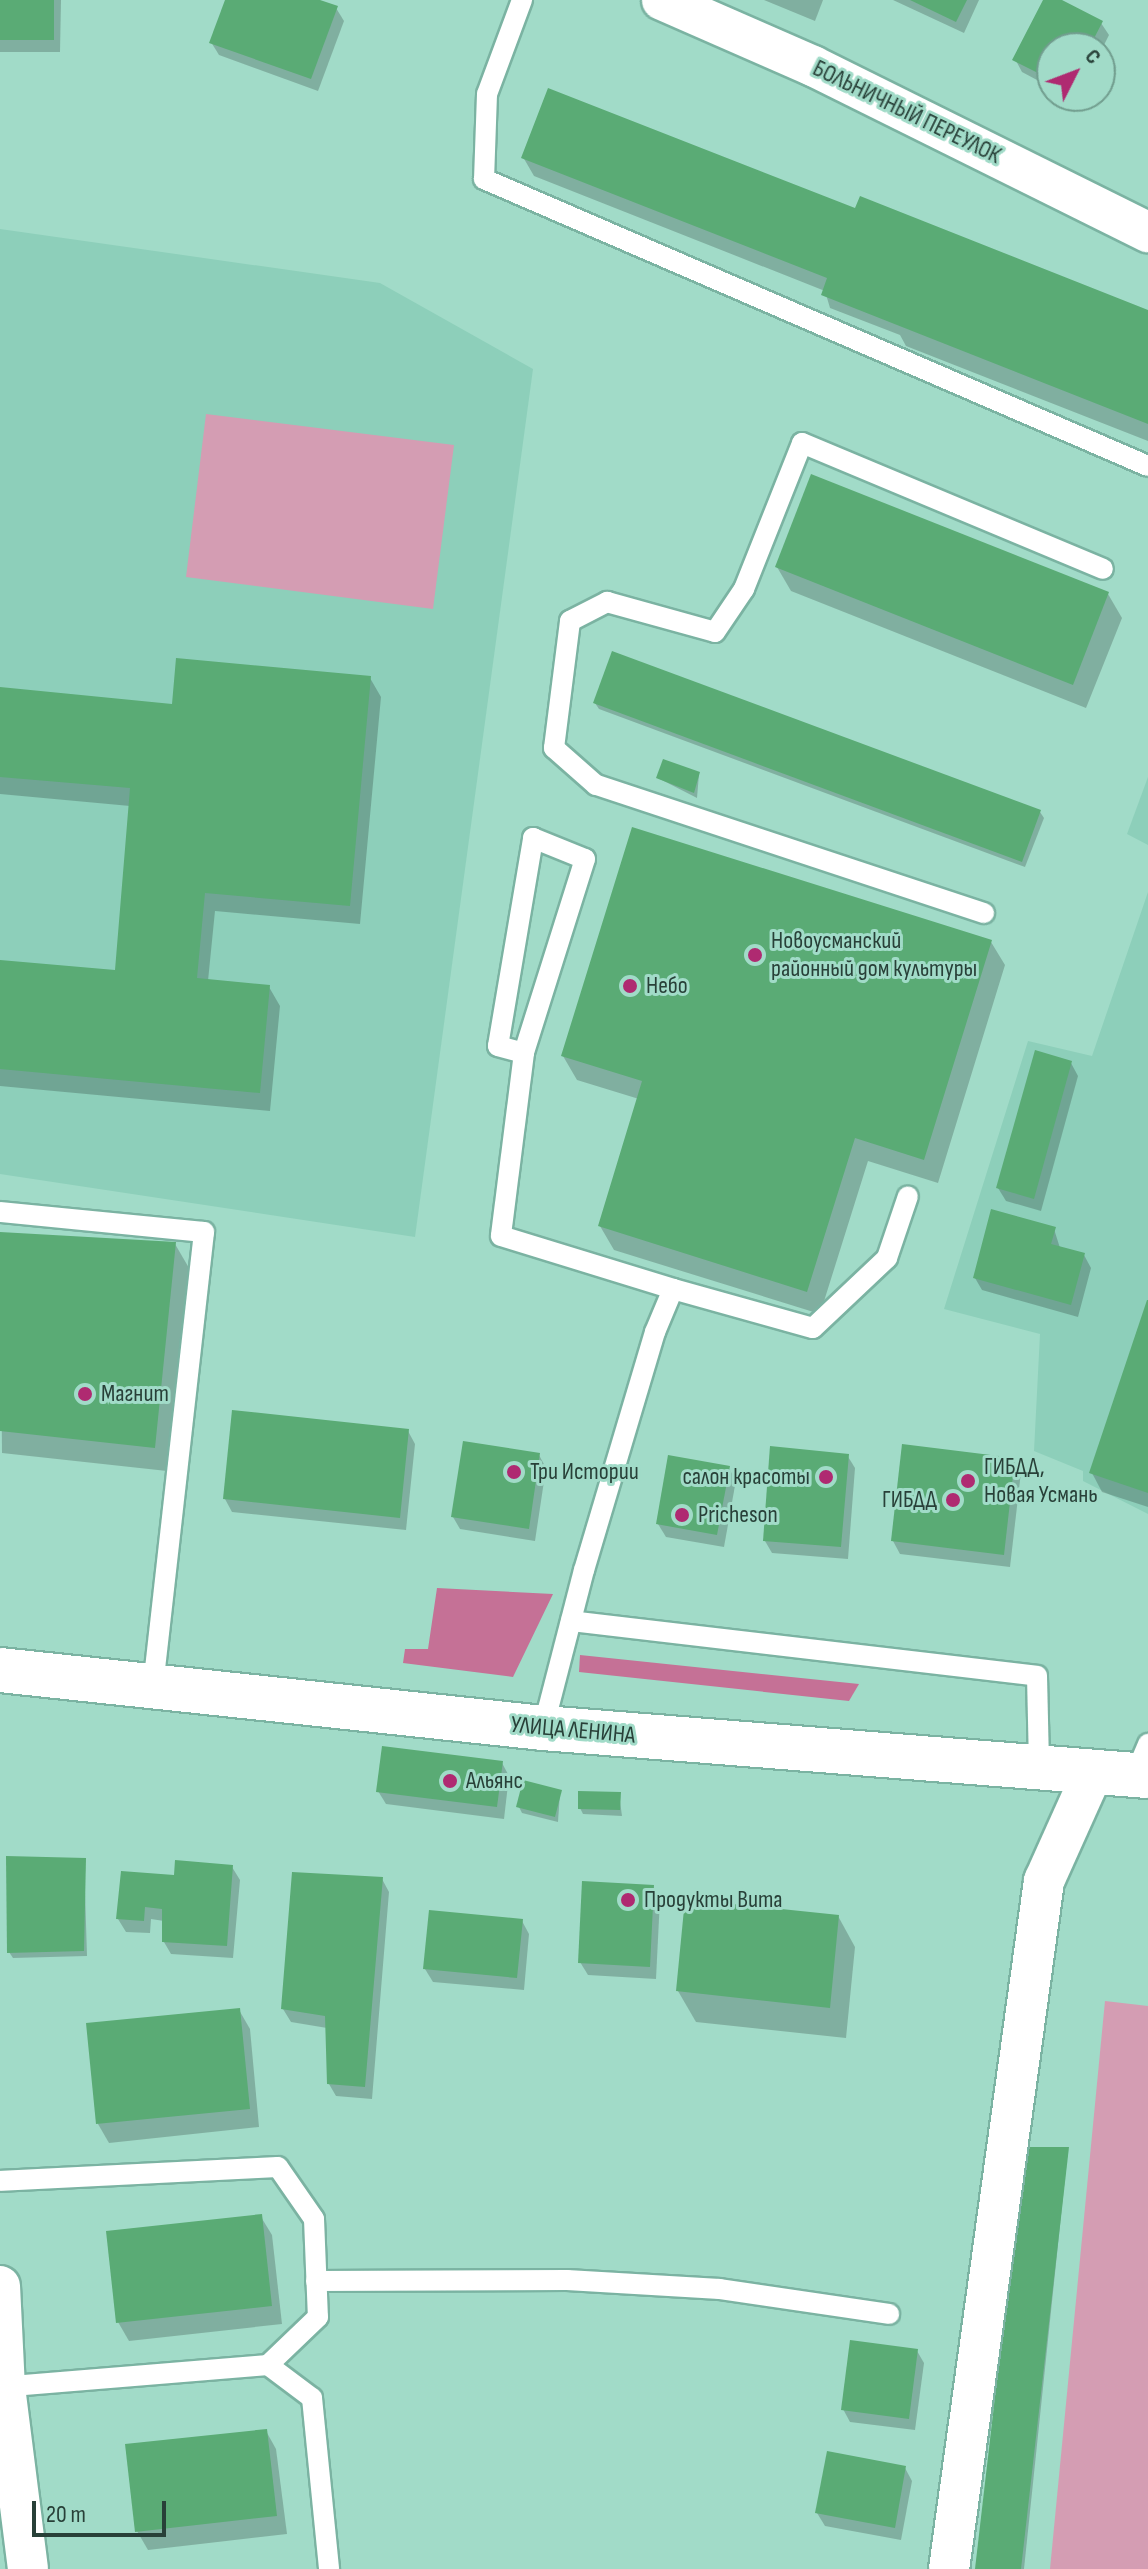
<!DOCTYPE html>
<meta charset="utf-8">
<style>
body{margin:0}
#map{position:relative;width:1148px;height:2569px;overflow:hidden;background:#a1dbc8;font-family:"Sofia Sans Condensed",sans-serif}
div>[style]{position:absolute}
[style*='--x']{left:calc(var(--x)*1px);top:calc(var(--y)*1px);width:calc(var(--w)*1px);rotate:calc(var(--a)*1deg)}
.built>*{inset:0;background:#8dcfba}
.green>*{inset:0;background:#d49db3}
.forest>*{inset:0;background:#c57196}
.shadow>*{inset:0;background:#0003}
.building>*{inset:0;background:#5aab75}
.roads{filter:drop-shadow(2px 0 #7bb3a2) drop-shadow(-2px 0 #7bb3a2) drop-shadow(0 2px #7bb3a2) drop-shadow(0 -2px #7bb3a2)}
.lane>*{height:20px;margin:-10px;padding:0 10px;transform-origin:10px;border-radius:10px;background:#fff}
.street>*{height:40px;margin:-20px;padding:0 20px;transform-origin:20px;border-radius:20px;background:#fff}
.secondary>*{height:44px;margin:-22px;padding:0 22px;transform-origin:22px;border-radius:22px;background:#fff}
.dots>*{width:22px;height:22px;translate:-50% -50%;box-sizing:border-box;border:4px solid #a1dbc8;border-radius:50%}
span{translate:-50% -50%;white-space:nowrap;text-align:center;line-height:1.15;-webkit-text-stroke:6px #a1dbc8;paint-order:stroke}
.street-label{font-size:24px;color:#284038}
.poi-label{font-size:24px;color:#284038}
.left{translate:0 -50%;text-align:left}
.right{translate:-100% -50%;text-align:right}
.north{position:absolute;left:1036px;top:32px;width:80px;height:80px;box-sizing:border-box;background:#a1dbc8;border:2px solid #719d8e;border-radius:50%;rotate:48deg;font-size:22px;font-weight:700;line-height:32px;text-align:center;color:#284038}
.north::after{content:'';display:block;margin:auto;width:28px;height:36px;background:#af2a71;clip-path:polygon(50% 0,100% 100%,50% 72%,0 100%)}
.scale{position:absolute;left:32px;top:2501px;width:134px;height:36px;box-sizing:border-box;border:4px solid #284038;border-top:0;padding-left:10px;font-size:24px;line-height:28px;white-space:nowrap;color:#284038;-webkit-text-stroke:6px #a1dbc8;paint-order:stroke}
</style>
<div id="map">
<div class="built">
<div style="clip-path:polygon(0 229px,380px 283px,533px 369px,415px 1237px,0 1174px)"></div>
<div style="clip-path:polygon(1148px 777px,1148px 845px,1127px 834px)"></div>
<div style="clip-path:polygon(1148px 892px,1148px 1514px,1083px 1481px,1083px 1471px,1034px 1451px,1040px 1334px,944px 1309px,1028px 1041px,1092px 1056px)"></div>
</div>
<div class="green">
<div style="clip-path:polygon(206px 414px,454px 445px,433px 609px,186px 577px)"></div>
<div style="clip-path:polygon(1105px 2001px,1148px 2006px,1148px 2569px,1050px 2569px)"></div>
</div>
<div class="forest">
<div style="clip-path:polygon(437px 1588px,553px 1594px,513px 1677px,403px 1663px,405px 1649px,428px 1649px)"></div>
<div style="clip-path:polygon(580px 1655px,859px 1684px,849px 1701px,579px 1672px)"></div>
</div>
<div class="shadow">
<div style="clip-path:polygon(0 0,61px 0,60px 52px,0 52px)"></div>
<div style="clip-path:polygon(227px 0,314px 0,336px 8px,344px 21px,318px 91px,219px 55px,211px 42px)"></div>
<div style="clip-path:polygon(764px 0,823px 0,815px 21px)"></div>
<div style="clip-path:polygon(893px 0,979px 0,964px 33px)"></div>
<div style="clip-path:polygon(1045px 0,1058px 0,1101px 23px,1109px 35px,1100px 53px,1100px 48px,1052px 48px,1052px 88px,1022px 72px,1015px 59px)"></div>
<div style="clip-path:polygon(523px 157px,853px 210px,1148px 312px,1148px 441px,906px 346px,900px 335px,830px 308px,825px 291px,534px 176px)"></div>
<div style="clip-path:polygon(777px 567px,1108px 594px,1122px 618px,1086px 708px,791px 591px)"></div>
<div style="clip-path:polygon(370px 678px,381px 697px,360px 924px,215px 911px,208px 981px,269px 987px,280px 1006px,270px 1111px,0 1086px,0 962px,117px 972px,130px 806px,0 794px,0 689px,174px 706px)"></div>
<div style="clip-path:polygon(595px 703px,1040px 812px,1044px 818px,1025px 867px,599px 709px)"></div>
<div style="clip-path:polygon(699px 774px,697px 798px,658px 778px)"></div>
<div style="clip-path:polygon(991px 942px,1005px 965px,938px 1183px,868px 1161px,820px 1314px,614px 1250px,600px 1226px,639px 1099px,577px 1080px,563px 1056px)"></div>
<div style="clip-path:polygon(1071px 1063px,1078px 1076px,1041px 1211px,1006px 1201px,998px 1188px)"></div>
<div style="clip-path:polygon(1054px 1229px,1060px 1248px,1084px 1255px,1091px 1268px,1078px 1317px,982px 1290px,975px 1278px)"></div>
<div style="clip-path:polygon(0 1242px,175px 1244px,189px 1268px,167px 1471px,2px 1453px)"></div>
<div style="clip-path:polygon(1148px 1305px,1148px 1507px,1102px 1492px,1092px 1473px)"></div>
<div style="clip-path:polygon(408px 1431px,415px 1444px,406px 1530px,232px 1512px,225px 1499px)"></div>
<div style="clip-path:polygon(539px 1455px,546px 1468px,535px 1541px,460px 1529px,453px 1517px)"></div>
<div style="clip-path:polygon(847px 1455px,855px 1468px,848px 1559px,772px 1553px,765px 1541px)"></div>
<div style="clip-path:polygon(1013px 1460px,1021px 1472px,1010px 1567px,900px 1554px,893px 1541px)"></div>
<div style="clip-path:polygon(728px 1467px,736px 1480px,724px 1547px,666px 1537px,658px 1524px)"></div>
<div style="clip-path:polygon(502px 1763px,509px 1776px,504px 1819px,386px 1804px,378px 1791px)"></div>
<div style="clip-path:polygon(560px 1792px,558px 1822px,522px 1813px,519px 1807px)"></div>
<div style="clip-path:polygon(619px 1794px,622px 1816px,583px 1814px,580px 1808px)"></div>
<div style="clip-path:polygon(84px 1860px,87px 1956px,13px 1958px,9px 1952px)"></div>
<div style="clip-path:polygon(232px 1867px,240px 1880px,233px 1958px,171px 1954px,164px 1942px,164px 1921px,151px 1919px,150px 1933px,126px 1932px,118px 1919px,176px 1877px)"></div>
<div style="clip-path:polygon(382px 1879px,389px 1892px,372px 2099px,336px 2096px,329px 2084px,327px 2028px,291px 2022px,283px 2009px)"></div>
<div style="clip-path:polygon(653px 1887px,660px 1899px,656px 1979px,588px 1975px,580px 1962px)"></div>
<div style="clip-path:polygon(838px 1916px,855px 1947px,846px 2038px,696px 2022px,678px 1991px)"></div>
<div style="clip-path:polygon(522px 1921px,529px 1934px,524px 1990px,433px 1982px,425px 1969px)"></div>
<div style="clip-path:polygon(239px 2010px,250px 2029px,259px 2127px,109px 2143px,98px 2124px,88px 2025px)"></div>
<div style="clip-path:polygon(1068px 2149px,1024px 2569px,977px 2569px)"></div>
<div style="clip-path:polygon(261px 2217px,272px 2235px,282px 2324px,129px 2341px,118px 2322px)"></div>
<div style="clip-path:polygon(917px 2351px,924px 2363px,915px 2430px,850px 2422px,843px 2409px)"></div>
<div style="clip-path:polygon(266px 2431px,276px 2449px,287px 2534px,148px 2550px,137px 2531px)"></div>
<div style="clip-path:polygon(905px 2468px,912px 2481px,901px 2540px,825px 2526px,817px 2513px)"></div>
</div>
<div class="building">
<div style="clip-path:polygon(0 0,54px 0,54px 40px,0 40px)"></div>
<div style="clip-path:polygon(225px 0,320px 0,338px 6px,311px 79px,209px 43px)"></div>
<div style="clip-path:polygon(910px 0,967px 0,956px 22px)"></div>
<div style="clip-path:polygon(1043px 0,1062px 0,1103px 21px,1089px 48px,1052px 48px,1052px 80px,1012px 60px)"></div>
<div style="clip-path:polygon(548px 88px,855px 208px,860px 196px,1148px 310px,1148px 424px,821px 295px,827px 278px,521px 158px)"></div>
<div style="clip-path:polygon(811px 474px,1109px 592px,1073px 685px,775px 567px)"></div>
<div style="clip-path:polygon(612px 651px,1041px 810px,1022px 862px,593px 703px)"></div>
<div style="clip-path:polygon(176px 658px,371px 676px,350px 906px,205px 893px,197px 978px,270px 985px,260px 1093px,0 1069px,0 960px,115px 970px,130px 788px,0 777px,0 687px,172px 704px)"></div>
<div style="clip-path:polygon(663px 759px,700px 772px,694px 793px,656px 778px)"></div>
<div style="clip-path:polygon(632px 827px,992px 940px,924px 1160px,855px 1138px,807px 1292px,598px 1226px,642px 1081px,561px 1056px)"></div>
<div style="clip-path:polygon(1035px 1050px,1072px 1061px,1034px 1199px,996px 1188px)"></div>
<div style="clip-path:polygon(991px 1209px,1056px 1227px,1051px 1244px,1085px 1253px,1071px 1305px,973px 1278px)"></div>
<div style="clip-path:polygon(0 1232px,176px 1242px,155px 1448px,0 1431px)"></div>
<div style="clip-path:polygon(1147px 1300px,1148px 1300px,1148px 1493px,1089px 1473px)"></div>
<div style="clip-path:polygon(232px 1410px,409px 1429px,400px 1518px,223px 1499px)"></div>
<div style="clip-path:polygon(463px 1441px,540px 1453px,529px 1529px,451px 1517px)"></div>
<div style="clip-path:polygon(902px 1444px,1015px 1458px,1004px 1555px,891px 1541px)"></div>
<div style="clip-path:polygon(770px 1446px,849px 1454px,841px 1547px,763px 1541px)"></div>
<div style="clip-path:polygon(668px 1455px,730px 1466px,717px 1535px,656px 1524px)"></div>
<div style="clip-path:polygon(382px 1746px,503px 1761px,497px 1807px,376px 1792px)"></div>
<div style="clip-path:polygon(523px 1780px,562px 1790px,555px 1817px,516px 1807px)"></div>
<div style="clip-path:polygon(578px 1791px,621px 1792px,620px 1810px,578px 1809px)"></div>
<div style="clip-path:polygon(6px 1856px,86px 1858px,84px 1951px,7px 1953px)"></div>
<div style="clip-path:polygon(175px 1860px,233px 1865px,227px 1946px,162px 1942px,162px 1909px,145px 1907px,144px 1921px,116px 1919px,121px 1871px,174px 1875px)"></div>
<div style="clip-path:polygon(292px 1872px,383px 1877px,365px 2087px,327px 2084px,325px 2016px,281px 2009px)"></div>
<div style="clip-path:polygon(582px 1881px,654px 1885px,650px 1967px,578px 1963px)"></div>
<div style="clip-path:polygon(685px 1899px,839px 1915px,830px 2008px,676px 1991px)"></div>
<div style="clip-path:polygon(429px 1910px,523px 1919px,517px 1978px,423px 1969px)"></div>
<div style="clip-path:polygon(240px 2008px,250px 2109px,96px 2124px,86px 2023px)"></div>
<div style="clip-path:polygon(1024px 2147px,1069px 2147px,1021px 2569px,975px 2569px)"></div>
<div style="clip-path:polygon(262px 2214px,272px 2306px,116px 2323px,106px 2231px)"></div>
<div style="clip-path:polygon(850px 2340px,918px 2349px,909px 2419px,841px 2410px)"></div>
<div style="clip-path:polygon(267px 2429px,277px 2516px,135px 2532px,125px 2444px)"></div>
<div style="clip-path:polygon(827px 2451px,906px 2466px,895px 2528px,815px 2513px)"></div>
</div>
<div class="roads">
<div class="lane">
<div style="--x:522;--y:0;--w:100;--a:110.4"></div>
<div style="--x:487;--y:94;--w:85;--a:92"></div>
<div style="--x:484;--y:179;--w:723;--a:23.38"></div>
<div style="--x:984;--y:913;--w:409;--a:-161.7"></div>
<div style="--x:596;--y:785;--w:56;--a:-138.6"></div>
<div style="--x:554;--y:748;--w:128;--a:-82.8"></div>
<div style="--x:570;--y:621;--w:42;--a:-27.2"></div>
<div style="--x:607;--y:602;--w:112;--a:15.5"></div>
<div style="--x:715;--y:632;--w:52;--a:-56"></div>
<div style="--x:744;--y:589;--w:157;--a:-68.3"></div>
<div style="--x:802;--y:443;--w:326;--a:22.7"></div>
<div style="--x:524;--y:1053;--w:27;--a:-165"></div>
<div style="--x:498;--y:1046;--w:211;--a:-80.4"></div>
<div style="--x:533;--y:838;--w:56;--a:22"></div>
<div style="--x:585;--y:859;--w:203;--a:107.5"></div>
<div style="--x:524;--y:1053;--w:184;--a:97.2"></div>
<div style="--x:501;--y:1236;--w:180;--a:17.1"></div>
<div style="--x:673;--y:1289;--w:47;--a:112.7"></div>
<div style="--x:655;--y:1332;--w:248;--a:106.6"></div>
<div style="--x:584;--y:1570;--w:163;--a:104.5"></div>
<div style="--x:0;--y:1212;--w:205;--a:5.6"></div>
<div style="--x:204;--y:1232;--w:456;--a:96.4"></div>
<div style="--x:673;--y:1289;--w:145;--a:15.6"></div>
<div style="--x:813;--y:1328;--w:102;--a:-43.4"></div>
<div style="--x:887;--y:1258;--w:65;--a:-71.3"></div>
<div style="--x:571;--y:1621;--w:469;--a:6.7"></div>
<div style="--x:1037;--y:1676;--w:91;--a:88.7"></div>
<div style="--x:1135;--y:1775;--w:34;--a:-67"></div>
<div style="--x:0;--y:2181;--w:278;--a:-2.9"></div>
<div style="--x:278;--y:2167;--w:63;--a:55.3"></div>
<div style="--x:314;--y:2219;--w:98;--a:87.7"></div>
<div style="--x:318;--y:2317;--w:69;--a:136.2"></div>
<div style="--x:268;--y:2365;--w:269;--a:175.3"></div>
<div style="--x:316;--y:2281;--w:251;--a:-0.2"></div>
<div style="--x:567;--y:2280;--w:153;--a:3.4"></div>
<div style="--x:720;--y:2289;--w:171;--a:8.4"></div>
<div style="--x:268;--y:2365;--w:55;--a:36.9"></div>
<div style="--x:312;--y:2398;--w:172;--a:84.3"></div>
</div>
<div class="street">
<div style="--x:662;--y:0;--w:165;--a:23.6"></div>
<div style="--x:813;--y:66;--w:374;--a:26.4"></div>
<div style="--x:0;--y:2286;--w:101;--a:87.2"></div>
<div style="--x:5;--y:2387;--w:183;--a:82.8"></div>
<div style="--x:949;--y:2569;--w:695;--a:-82.14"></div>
<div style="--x:1044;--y:1881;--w:120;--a:-65.8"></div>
</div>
<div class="secondary">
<div style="--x:0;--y:1670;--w:546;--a:6.1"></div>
<div style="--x:543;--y:1728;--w:607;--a:4.54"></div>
</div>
</div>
<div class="dots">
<div style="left:755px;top:955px;background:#af2a71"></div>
<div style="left:630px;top:986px;background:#af2a71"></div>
<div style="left:85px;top:1394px;background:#af2a71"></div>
<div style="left:514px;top:1472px;background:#af2a71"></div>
<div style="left:826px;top:1477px;background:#af2a71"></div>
<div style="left:968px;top:1481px;background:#af2a71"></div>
<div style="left:953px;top:1500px;background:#af2a71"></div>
<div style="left:682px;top:1515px;background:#af2a71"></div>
<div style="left:450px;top:1781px;background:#af2a71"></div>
<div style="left:628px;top:1900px;background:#af2a71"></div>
</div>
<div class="street-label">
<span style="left:907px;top:112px;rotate:26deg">БОЛЬНИЧНЫЙ ПЕРЕУЛОК</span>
<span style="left:573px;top:1730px;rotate:5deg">УЛИЦА ЛЕНИНА</span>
</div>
<div class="poi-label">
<span class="left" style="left:771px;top:955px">Новоусманский<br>районный дом культуры</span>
<span class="left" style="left:646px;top:986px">Небо</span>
<span class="left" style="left:101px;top:1394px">Магнит</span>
<span class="left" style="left:984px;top:1481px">ГИБДД,<br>Новая Усмань</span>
<span class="left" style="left:530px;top:1472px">Три Истории</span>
<span class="right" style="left:810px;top:1477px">салон красоты</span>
<span class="right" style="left:937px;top:1500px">ГИБДД</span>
<span class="left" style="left:698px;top:1515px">Pricheson</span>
<span class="left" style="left:466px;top:1781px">Альянс</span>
<span class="left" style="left:644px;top:1900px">Продукты Вита</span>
</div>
<div class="north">С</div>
<div class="scale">20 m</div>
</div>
